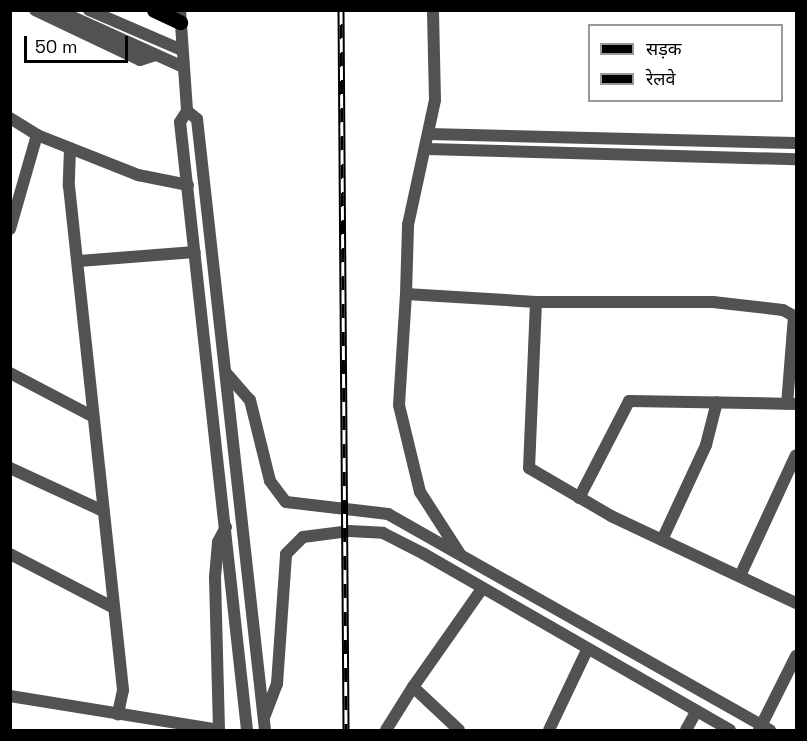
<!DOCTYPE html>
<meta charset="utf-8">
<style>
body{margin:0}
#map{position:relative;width:807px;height:741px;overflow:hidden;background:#fff;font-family:"Space Grotesk","Noto Sans Devanagari",sans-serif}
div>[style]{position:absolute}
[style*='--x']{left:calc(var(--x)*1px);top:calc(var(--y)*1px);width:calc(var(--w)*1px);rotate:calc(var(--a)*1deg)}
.minor>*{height:12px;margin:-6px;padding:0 6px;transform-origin:6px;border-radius:6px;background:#525252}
.tertiary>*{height:12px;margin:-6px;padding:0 6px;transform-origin:6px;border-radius:6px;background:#525252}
.primary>*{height:15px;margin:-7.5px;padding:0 7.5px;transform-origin:7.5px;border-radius:7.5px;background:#000}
.rail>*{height:7px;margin-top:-3.5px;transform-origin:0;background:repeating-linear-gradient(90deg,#fff 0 14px,#000 0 28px);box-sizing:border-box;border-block:2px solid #000}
span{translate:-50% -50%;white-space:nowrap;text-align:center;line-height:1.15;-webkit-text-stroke:4.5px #fff;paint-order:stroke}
.frame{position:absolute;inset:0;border:12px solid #000;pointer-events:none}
.legend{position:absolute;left:588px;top:24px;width:195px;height:78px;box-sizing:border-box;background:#fff;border:2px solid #999;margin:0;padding:8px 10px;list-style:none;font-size:18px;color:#000}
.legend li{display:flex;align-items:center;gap:12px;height:30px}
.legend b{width:30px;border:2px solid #999}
.scale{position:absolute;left:24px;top:36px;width:104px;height:27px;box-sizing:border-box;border:3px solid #000;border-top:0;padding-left:8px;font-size:18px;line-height:21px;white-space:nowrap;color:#000;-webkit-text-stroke:4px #fff;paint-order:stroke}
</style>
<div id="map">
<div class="minor">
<div style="--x:35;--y:10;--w:116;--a:25.5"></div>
<div style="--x:140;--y:60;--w:16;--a:-18"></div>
<div style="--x:57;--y:10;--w:138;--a:24.3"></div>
<div style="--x:10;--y:118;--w:32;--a:32"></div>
<div style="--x:37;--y:135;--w:109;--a:21.6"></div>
<div style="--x:138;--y:175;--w:51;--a:11.3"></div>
<div style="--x:70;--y:148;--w:38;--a:92"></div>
<div style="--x:69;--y:186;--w:507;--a:83.88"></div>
<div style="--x:123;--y:690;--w:25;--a:102"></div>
<div style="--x:10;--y:229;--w:98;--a:-74"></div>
<div style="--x:79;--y:261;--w:116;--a:-4.4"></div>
<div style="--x:406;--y:294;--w:69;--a:-88.3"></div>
<div style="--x:408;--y:225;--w:128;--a:-77.8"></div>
<div style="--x:435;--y:100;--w:90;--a:-91.3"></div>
<div style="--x:536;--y:302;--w:177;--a:0"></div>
<div style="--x:713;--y:302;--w:70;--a:6.5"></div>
<div style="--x:783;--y:310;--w:13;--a:29"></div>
<div style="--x:794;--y:316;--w:88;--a:94.5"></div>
<div style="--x:10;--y:373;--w:93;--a:27.7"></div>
<div style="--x:10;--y:468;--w:102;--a:24.8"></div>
<div style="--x:579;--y:498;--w:109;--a:-62.7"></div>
<div style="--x:629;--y:401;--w:167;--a:1"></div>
<div style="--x:662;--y:540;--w:105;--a:-65.1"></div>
<div style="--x:706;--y:445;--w:44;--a:-75.7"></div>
<div style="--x:10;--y:554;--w:117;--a:27.4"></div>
<div style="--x:460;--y:554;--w:74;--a:-122.8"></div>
<div style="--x:420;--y:492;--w:89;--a:-103.6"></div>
<div style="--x:399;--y:405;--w:111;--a:-86.4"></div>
<div style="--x:406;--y:294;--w:130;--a:3.5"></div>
<div style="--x:536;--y:302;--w:166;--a:92.4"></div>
<div style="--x:529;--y:468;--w:95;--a:30.3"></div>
<div style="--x:611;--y:516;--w:204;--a:25.2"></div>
<div style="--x:740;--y:576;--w:133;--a:-65.2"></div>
<div style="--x:10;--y:696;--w:212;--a:9.2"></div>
<div style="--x:219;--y:730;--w:153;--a:-91.5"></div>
<div style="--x:215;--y:577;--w:35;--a:-85"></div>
<div style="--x:218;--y:542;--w:17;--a:-62"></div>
<div style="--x:386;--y:730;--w:51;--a:-57.9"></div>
<div style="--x:459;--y:730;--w:63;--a:-136.9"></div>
<div style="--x:413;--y:687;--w:120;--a:-54.9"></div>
<div style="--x:549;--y:730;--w:86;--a:-64.6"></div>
<div style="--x:686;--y:730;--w:21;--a:-61"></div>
<div style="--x:759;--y:730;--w:83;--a:-63.4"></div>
</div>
<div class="tertiary">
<div style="--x:89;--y:10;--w:101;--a:23.3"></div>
<div style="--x:180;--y:10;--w:101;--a:86"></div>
<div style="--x:187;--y:111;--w:13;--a:122"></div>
<div style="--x:180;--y:122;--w:612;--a:83.71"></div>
<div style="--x:187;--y:111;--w:13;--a:39"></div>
<div style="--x:197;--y:119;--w:615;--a:83.65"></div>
<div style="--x:429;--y:134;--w:367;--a:1.4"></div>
<div style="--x:427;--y:149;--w:369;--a:1.6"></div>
<div style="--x:227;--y:374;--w:35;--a:49"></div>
<div style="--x:250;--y:400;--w:83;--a:76.1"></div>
<div style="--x:270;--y:481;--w:26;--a:53"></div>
<div style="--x:286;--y:502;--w:103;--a:6.7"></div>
<div style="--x:388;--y:514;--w:439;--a:29.5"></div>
<div style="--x:265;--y:715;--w:33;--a:-69"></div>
<div style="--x:277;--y:684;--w:130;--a:-86"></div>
<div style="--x:286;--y:554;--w:24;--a:-45"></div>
<div style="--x:303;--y:537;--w:46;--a:-7.4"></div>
<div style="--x:349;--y:531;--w:34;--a:3"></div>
<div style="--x:383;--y:533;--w:46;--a:27.1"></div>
<div style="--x:424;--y:554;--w:353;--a:29.9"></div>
</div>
<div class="primary">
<div style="--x:154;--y:10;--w:29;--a:25"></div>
</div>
<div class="rail">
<div style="--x:341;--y:10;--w:720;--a:89.6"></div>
</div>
<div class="frame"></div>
<ul class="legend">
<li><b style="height:8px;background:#000"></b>सड़क</li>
<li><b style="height:8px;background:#000"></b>रेलवे</li>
</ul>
<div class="scale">50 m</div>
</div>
